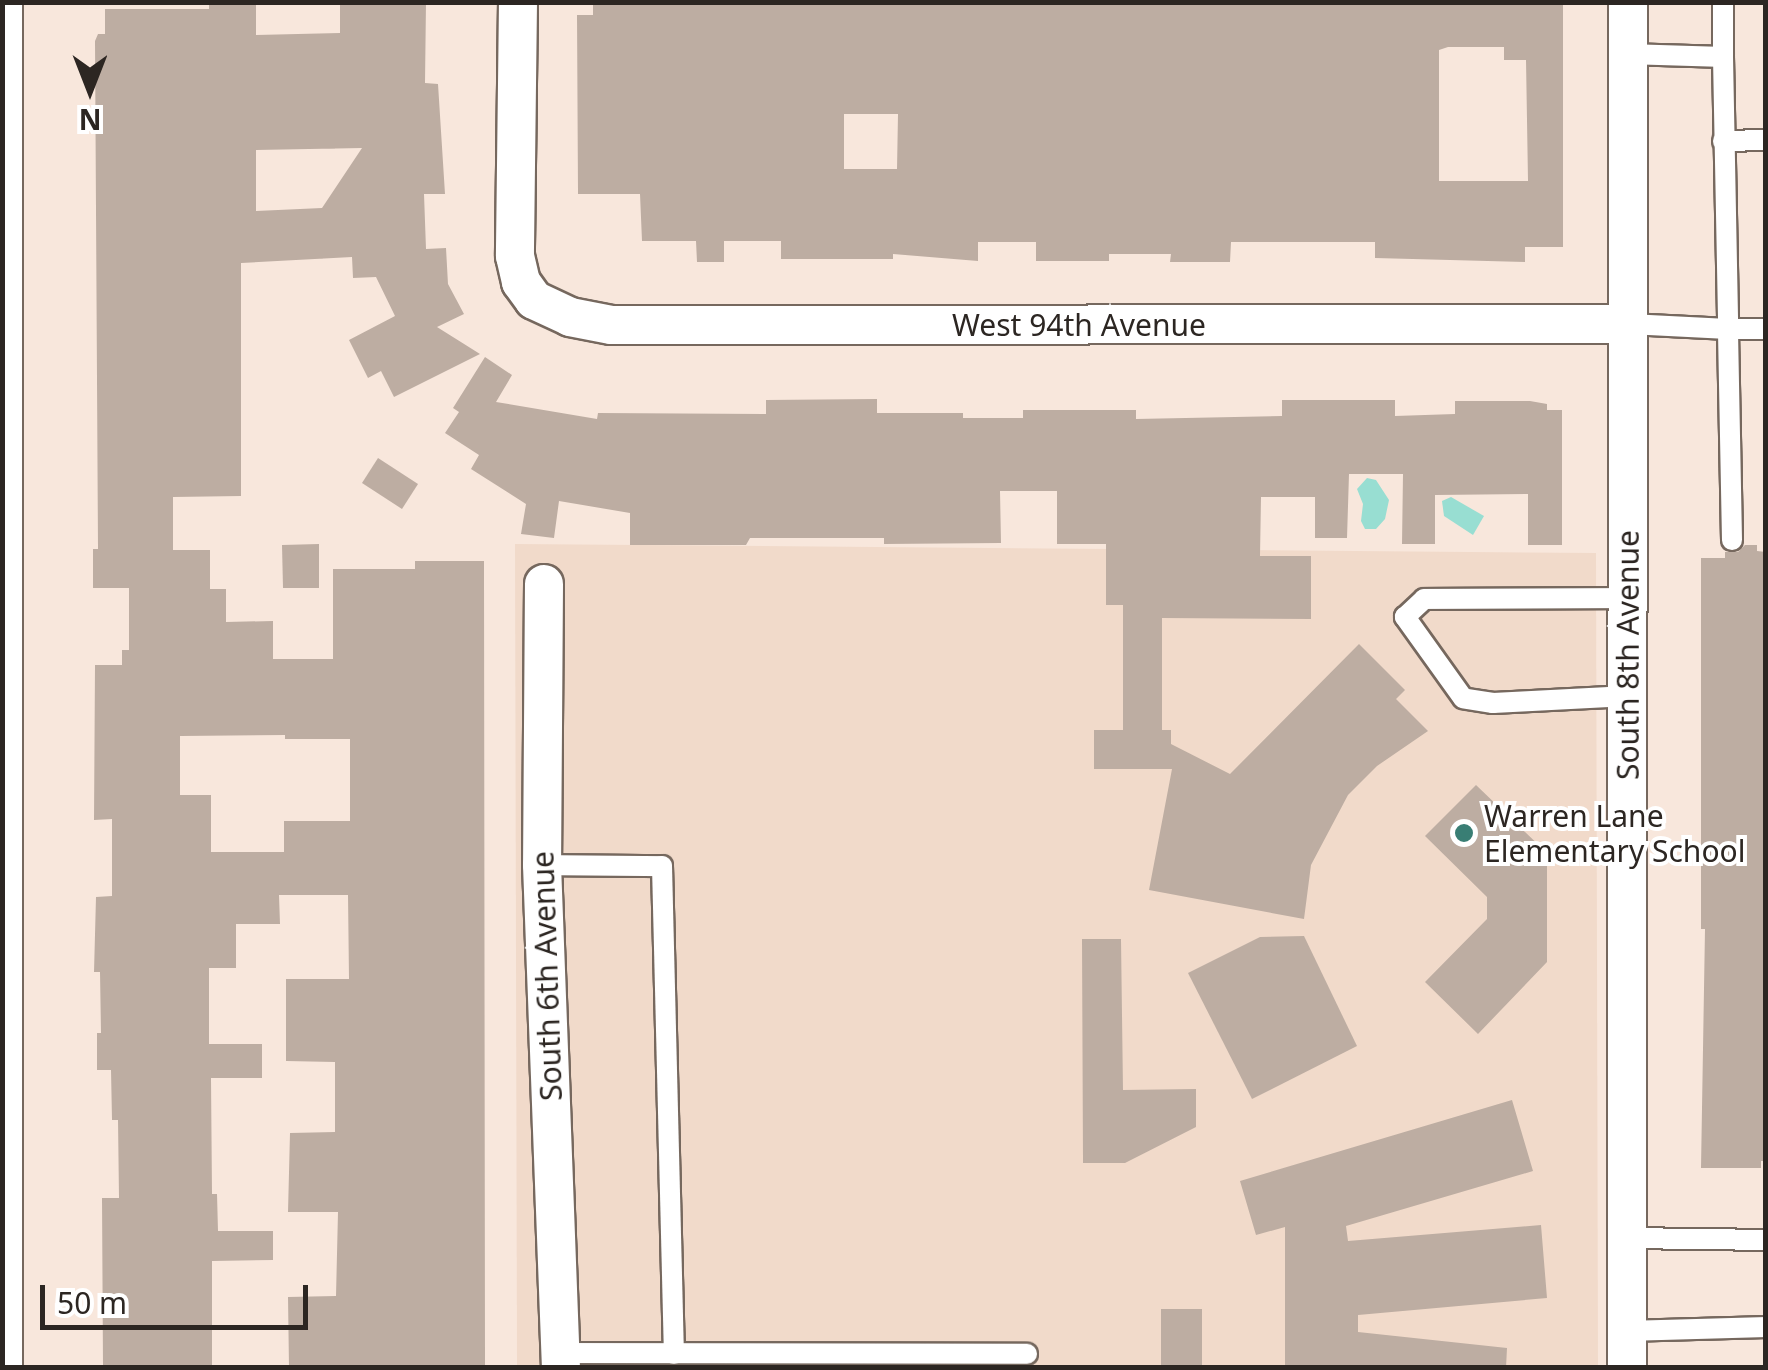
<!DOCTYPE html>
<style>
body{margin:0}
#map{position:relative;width:1768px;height:1370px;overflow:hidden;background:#f8e7dc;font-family:"Noto Sans",sans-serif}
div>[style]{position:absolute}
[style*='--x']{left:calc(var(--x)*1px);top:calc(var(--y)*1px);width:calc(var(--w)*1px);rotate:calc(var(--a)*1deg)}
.built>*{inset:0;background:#f1daca}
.water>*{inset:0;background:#98ded2}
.building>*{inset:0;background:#bdada2}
.roads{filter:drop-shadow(2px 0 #76685e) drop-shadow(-2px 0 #76685e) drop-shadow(0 2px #76685e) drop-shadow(0 -2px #76685e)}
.service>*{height:20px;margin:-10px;padding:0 10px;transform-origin:10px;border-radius:10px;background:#fff}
.minor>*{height:38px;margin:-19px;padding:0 19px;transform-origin:19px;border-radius:19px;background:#fff}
.dots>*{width:28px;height:28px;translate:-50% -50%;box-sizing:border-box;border:5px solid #fff;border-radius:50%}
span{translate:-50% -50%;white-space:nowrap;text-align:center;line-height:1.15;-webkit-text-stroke:8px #fff;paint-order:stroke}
.street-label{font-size:30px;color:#2c2622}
.poi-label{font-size:30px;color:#2c2622}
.left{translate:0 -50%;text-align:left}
.frame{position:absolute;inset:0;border:5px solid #2c2622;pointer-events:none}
.north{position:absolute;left:40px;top:40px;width:100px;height:100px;-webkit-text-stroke:8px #fff;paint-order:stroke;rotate:180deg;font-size:28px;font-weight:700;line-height:40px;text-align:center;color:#2c2622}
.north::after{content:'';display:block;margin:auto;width:35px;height:45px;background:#2c2622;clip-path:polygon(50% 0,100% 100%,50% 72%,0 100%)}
.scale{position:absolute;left:40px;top:1285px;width:268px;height:45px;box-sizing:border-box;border:5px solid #2c2622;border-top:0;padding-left:12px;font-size:30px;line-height:35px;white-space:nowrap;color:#2c2622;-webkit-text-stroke:8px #fff;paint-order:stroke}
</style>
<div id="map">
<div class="built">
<div style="clip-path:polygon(515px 544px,1596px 553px,1598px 1367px,517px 1367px)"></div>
</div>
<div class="water">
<div style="clip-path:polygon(1367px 478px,1376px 480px,1389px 500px,1385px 519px,1376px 529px,1365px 529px,1361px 521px,1363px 504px,1357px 489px)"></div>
<div style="clip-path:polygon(1451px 497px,1484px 516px,1473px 535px,1444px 516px,1442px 501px)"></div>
</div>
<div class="building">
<div style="clip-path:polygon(evenodd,340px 2px,426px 2px,425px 83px,438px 84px,445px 194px,424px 194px,426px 249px,446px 248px,448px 284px,464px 314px,437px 327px,480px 354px,394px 397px,381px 371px,368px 378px,349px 340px,395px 316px,376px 277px,353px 278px,352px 257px,241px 263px,241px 496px,173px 497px,173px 550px,210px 550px,210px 589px,226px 589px,226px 622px,273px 621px,273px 659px,333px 659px,333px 569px,415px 569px,415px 561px,484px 561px,485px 1368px,289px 1368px,288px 1297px,336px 1296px,338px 1212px,288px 1212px,290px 1133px,335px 1132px,335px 1062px,286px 1061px,286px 979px,349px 979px,348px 895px,279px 895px,280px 924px,236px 924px,236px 968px,209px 968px,209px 1044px,262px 1044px,262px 1078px,211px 1078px,212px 1194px,217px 1194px,218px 1231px,273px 1231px,273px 1260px,212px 1261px,212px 1368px,103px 1366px,102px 1198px,119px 1198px,118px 1120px,112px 1120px,111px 1070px,97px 1070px,97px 1033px,101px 1033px,100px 972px,94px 972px,96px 897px,112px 896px,112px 819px,94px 820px,95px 665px,122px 665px,122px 650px,129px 650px,129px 588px,93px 588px,93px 549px,98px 549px,95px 41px,98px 34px,105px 34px,105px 9px,209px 9px,209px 3px,256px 3px,256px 35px,340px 33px,340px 2px,362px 148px,322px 208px,256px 211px,256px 150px,362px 148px,340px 2px,285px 735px,285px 739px,350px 739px,350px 821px,284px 821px,284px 852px,211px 852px,211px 795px,180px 795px,180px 736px,285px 735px)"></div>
<div style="clip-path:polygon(evenodd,593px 2px,1563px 2px,1563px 247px,1525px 247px,1525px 262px,1375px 258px,1375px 242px,1231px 242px,1230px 262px,1170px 262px,1171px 254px,1109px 254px,1109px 261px,1036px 261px,1036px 242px,978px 242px,978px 261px,893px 254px,893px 259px,781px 259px,781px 241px,724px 241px,724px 262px,697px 262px,696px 241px,642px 241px,640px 194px,578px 194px,577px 15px,593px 15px,593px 2px,1448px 47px,1504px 47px,1504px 60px,1526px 60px,1528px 181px,1439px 181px,1439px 50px,1448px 47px,593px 2px,844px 114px,898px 114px,897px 169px,844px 169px,844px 114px)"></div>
<div style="clip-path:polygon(485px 357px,512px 375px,496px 402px,597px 419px,598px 413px,766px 414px,766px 400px,877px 399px,877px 413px,963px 413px,963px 418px,1023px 418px,1023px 410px,1136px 410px,1136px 419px,1282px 416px,1282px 400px,1395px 400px,1395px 416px,1455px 414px,1455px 401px,1530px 401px,1547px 404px,1547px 410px,1562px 410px,1562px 545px,1528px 545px,1528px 494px,1435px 495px,1435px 544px,1402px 544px,1403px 474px,1349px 474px,1347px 538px,1315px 538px,1315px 497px,1261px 497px,1260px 556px,1311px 556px,1311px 619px,1162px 618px,1162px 730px,1171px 730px,1171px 744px,1230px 774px,1359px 644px,1405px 690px,1396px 699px,1428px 731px,1377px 766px,1348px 795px,1311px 865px,1304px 919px,1149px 890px,1172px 769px,1094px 769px,1094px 730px,1123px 730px,1123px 605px,1106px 605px,1106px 544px,1057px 544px,1057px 491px,1000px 491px,1001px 543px,884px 544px,884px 538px,750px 538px,746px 545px,630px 545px,630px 513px,559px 501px,554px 538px,521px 534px,526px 504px,471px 469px,479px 455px,445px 433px,459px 412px,453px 408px)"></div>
<div style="clip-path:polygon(378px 458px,418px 484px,402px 509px,362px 483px)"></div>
<div style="clip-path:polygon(319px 544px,319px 588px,283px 588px,282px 545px)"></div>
<div style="clip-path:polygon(1745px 545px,1757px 545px,1757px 551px,1766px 552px,1766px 1161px,1761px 1161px,1761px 1168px,1701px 1168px,1705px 929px,1701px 929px,1701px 558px,1725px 558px,1725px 552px,1738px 552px)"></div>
<div style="clip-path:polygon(1476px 785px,1547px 853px,1547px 962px,1478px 1034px,1425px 982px,1487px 919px,1487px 897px,1425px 836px)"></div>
<div style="clip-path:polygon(1304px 936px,1357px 1046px,1252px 1099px,1188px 973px,1260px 937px)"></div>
<div style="clip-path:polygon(1082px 939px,1121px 939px,1123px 1090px,1196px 1089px,1196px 1127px,1125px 1163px,1083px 1163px)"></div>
<div style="clip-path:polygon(1512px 1100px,1533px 1171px,1346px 1226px,1348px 1241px,1541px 1225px,1547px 1298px,1358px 1315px,1358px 1332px,1507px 1348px,1506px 1368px,1285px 1368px,1285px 1227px,1256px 1235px,1240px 1181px)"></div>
<div style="clip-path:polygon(1161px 1309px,1202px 1309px,1202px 1368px,1161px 1368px)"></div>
</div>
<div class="roads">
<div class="service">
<div style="--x:1628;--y:54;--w:95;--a:1.8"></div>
<div style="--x:1723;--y:57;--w:272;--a:88.9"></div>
<div style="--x:1728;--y:329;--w:99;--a:-177.1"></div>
<div style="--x:1723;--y:57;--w:55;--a:-90"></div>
<div style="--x:1723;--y:141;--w:43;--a:-1.3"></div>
<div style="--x:1732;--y:540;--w:211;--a:-91.1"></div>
<div style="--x:1728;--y:329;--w:38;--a:0"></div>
<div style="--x:1628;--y:696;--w:135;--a:177"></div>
<div style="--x:1493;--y:703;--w:30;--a:-171"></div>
<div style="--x:1463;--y:698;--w:100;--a:-125.6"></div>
<div style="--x:1405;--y:617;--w:26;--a:-43"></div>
<div style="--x:1424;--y:599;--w:204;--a:-0.3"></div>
<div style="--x:542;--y:865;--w:120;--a:0.5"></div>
<div style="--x:662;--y:866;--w:488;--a:88.6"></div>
<div style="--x:1627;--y:1238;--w:139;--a:0.8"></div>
<div style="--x:1627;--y:1331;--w:139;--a:-1.6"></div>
<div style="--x:561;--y:1353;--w:466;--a:0.1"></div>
</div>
<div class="minor">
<div style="--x:3;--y:2;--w:1366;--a:90"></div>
<div style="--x:518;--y:2;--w:254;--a:90.7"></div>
<div style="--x:515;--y:256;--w:27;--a:77"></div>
<div style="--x:521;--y:282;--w:22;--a:54"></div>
<div style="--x:534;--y:300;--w:40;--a:25"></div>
<div style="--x:570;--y:317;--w:42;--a:11"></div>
<div style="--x:611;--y:325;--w:1018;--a:-0.06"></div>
<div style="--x:544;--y:584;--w:281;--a:90.4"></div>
<div style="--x:542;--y:865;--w:503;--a:87.84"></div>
<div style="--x:1627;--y:1368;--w:1366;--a:-89.96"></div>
</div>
</div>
<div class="dots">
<div style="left:1464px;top:833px;background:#397e74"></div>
</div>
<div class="street-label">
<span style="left:1079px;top:325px">West 94th Avenue</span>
<span style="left:1628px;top:655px;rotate:-90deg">South 8th Avenue</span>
<span style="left:547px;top:976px;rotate:-92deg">South 6th Avenue</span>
</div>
<div class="poi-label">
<span class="left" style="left:1484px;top:833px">Warren Lane<br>Elementary School</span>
</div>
<div class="frame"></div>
<div class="north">N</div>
<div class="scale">50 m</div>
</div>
